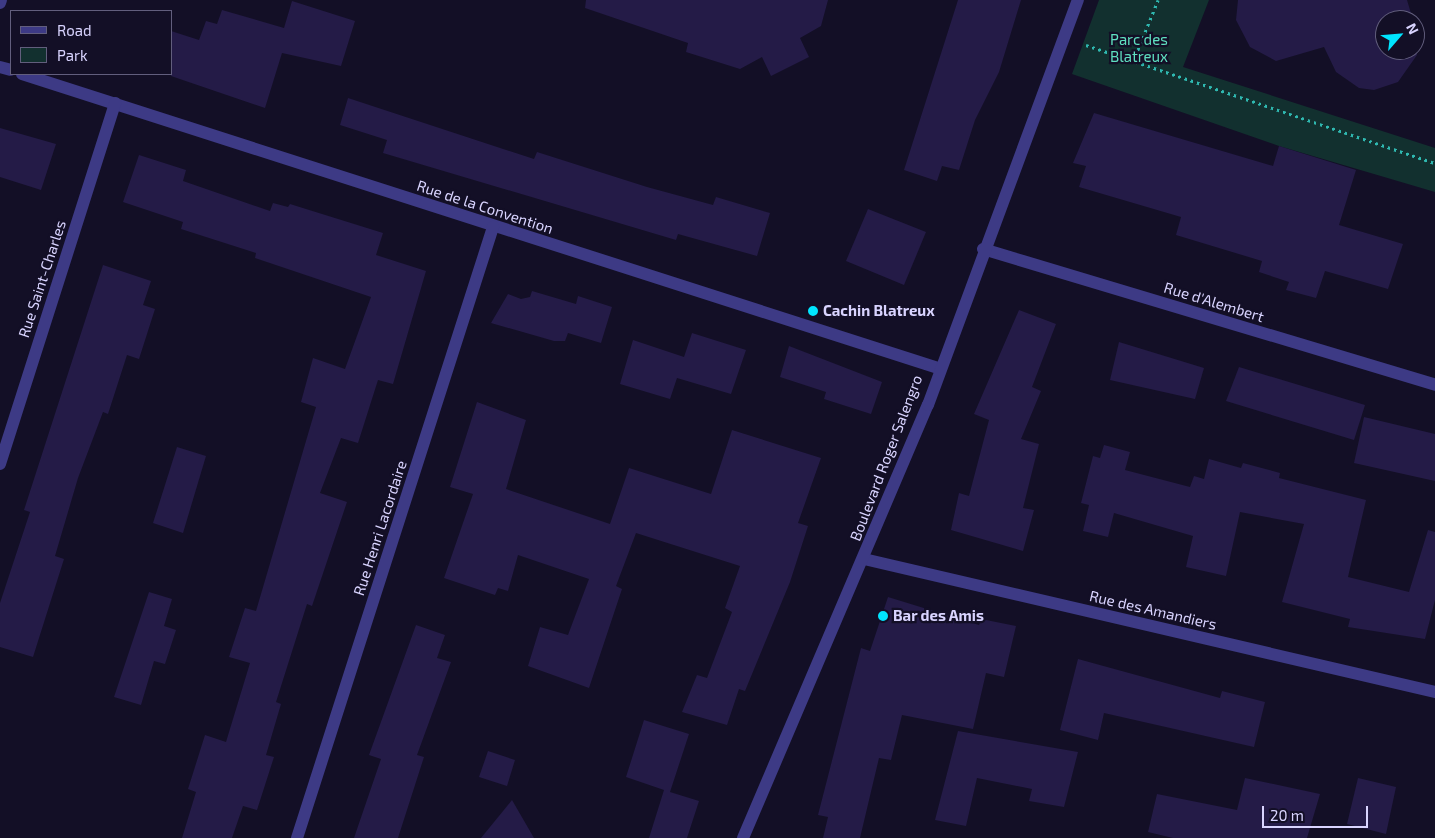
<!DOCTYPE html>
<style>
body{margin:0}
#map{position:relative;width:1435px;height:838px;overflow:hidden;background:#130f26;font-family:"Exo 2",sans-serif}
div>[style]{position:absolute}
[style*='--x']{left:calc(var(--x)*1px);top:calc(var(--y)*1px);width:calc(var(--w)*1px);rotate:calc(var(--a)*1deg)}
.green>*{inset:0;background:#12302f}
.building>*{inset:0;background:#241b47}
.path>*{height:3px;margin-top:-1.5px;transform-origin:0;background:repeating-linear-gradient(90deg,#2fb8b0 0 2.5px,transparent 0 6.5px)}
.minor>*{height:12px;margin:-6px;padding:0 6px;transform-origin:6px;border-radius:6px;background:#3d3a85}
.dots>*{width:14px;height:14px;translate:-50% -50%;box-sizing:border-box;border:2px solid #130f26;border-radius:50%}
span{translate:-50% -50%;white-space:nowrap;text-align:center;line-height:1.15;-webkit-text-stroke:4.5px #130f26;paint-order:stroke}
.park-label{font-size:15px;color:#5fe0c0}
.street-label{font-size:15px;color:#d9d4ff}
.poi-label{font-size:15px;color:#d9d4ff;font-weight:700}
.left{translate:0 -50%;text-align:left}
.legend{position:absolute;left:10px;top:10px;width:162px;height:65px;box-sizing:border-box;background:#130f26;border:1px solid #625e7d;margin:0;padding:6px 9px;list-style:none;font-size:15px;color:#d9d4ff}
.legend li{display:flex;align-items:center;gap:10px;height:25px}
.legend b{width:25px;border:1px solid #625e7d}
.north{position:absolute;left:1375px;top:10px;width:50px;height:50px;box-sizing:border-box;background:#130f26;border:1px solid #625e7d;border-radius:50%;rotate:63deg;font-size:14px;font-weight:700;line-height:20px;text-align:center;color:#d9d4ff}
.north::after{content:'';display:block;margin:auto;width:18px;height:22px;background:#00e5ff;clip-path:polygon(50% 0,100% 100%,50% 72%,0 100%)}
.scale{position:absolute;left:1262px;top:806px;width:106px;height:22px;box-sizing:border-box;border:2px solid #d9d4ff;border-top:0;padding-left:6px;font-size:15px;line-height:18px;white-space:nowrap;color:#d9d4ff;-webkit-text-stroke:4px #130f26;paint-order:stroke}
</style>
<div id="map">
<div class="green">
<div style="clip-path:polygon(1099px 0,1209px 0,1183px 67px,1435px 148px,1435px 192px,1279px 146px,1072px 74px)"></div>
</div>
<div class="building">
<div style="clip-path:polygon(586px 0,828px 0,821px 26px,800px 38px,809px 57px,771px 76px,762px 57px,740px 69px,686px 52px,688px 43px,585px 8px)"></div>
<div style="clip-path:polygon(958px 0,1021px 0,999px 72px,975px 120px,959px 170px,942px 166px,937px 181px,904px 170px)"></div>
<div style="clip-path:polygon(1238px 0,1407px 0,1413px 20px,1385px 20px,1385px 50px,1415px 50px,1415px 25px,1419px 31px,1417px 55px,1398px 82px,1374px 90px,1359px 88px,1336px 72px,1324px 47px,1276px 61px,1250px 47px,1236px 20px)"></div>
<div style="clip-path:polygon(292px 1px,355px 21px,341px 66px,282px 53px,265px 108px,171px 76px,171px 31px,199px 40px,206px 21px,217px 24px,222px 10px,284px 28px)"></div>
<div style="clip-path:polygon(348px 98px,534px 159px,537px 152px,647px 187px,713px 205px,716px 197px,770px 213px,757px 256px,678px 234px,676px 240px,383px 153px,387px 140px,340px 125px)"></div>
<div style="clip-path:polygon(1094px 113px,1273px 166px,1279px 146px,1356px 170px,1339px 225px,1403px 244px,1388px 289px,1325px 271px,1316px 298px,1286px 290px,1289px 282px,1259px 272px,1262px 261px,1176px 235px,1181px 217px,1079px 187px,1086px 166px,1073px 163px)"></div>
<div style="clip-path:polygon(0 128px,56px 144px,41px 190px,0 177px)"></div>
<div style="clip-path:polygon(139px 155px,186px 170px,183px 181px,270px 211px,273px 203px,288px 207px,290px 204px,383px 233px,376px 255px,426px 271px,393px 384px,378px 380px,358px 443px,341px 438px,320px 493px,347px 502px,312px 606px,307px 604px,276px 702px,281px 704px,266px 755px,274px 757px,257px 810px,243px 806px,232px 838px,182px 838px,196px 792px,188px 789px,205px 735px,226px 742px,250px 663px,229px 657px,245px 608px,256px 611px,316px 407px,301px 402px,313px 358px,345px 369px,371px 297px,255px 258px,256px 253px,181px 229px,183px 222px,123px 202px)"></div>
<div style="clip-path:polygon(868px 209px,926px 232px,904px 285px,846px 261px)"></div>
<div style="clip-path:polygon(103px 265px,151px 281px,143px 305px,155px 309px,139px 359px,127px 355px,108px 414px,103px 412px,78px 478px,55px 556px,64px 559px,33px 657px,0 647px,0 603px,30px 512px,24px 510px)"></div>
<div style="clip-path:polygon(532px 291px,576px 304px,578px 296px,612px 307px,601px 343px,568px 333px,565px 341px,554px 341px,491px 323px,508px 294px,521px 299px,530px 297px)"></div>
<div style="clip-path:polygon(1019px 310px,1056px 324px,1032px 387px,1041px 391px,1021px 439px,1039px 444px,1023px 508px,1034px 510px,1023px 551px,951px 530px,959px 493px,969px 496px,989px 420px,974px 414px)"></div>
<div style="clip-path:polygon(692px 333px,746px 350px,731px 394px,677px 378px,670px 399px,620px 384px,633px 340px,684px 357px)"></div>
<div style="clip-path:polygon(1119px 342px,1204px 368px,1195px 399px,1110px 380px)"></div>
<div style="clip-path:polygon(789px 346px,882px 382px,871px 414px,824px 399px,826px 392px,780px 377px)"></div>
<div style="clip-path:polygon(1239px 367px,1365px 405px,1354px 440px,1226px 401px)"></div>
<div style="clip-path:polygon(477px 402px,526px 420px,506px 489px,610px 524px,629px 468px,711px 494px,732px 430px,821px 458px,798px 523px,808px 526px,790px 582px,745px 691px,739px 689px,727px 725px,682px 712px,697px 675px,707px 678px,732px 612px,725px 608px,740px 566px,636px 533px,616px 586px,622px 589px,589px 688px,528px 666px,540px 627px,568px 635px,589px 579px,518px 555px,508px 591px,498px 588px,495px 595px,444px 578px,473px 494px,450px 487px)"></div>
<div style="clip-path:polygon(1364px 417px,1435px 434px,1435px 481px,1354px 463px)"></div>
<div style="clip-path:polygon(1104px 445px,1130px 452px,1125px 470px,1190px 487px,1194px 476px,1204px 479px,1209px 459px,1241px 468px,1243px 463px,1280px 473px,1279px 478px,1366px 500px,1348px 577px,1409px 592px,1428px 530px,1435px 532px,1435px 600px,1425px 639px,1348px 627px,1350px 619px,1282px 602px,1304px 524px,1240px 512px,1226px 576px,1186px 567px,1193px 536px,1114px 513px,1108px 537px,1083px 531px,1089px 505px,1081px 503px,1093px 456px,1100px 458px)"></div>
<div style="clip-path:polygon(177px 447px,206px 456px,183px 533px,153px 523px)"></div>
<div style="clip-path:polygon(149px 592px,172px 599px,164px 626px,176px 630px,165px 664px,154px 661px,141px 705px,114px 697px)"></div>
<div style="clip-path:polygon(888px 597px,979px 625px,981px 619px,1016px 626px,1004px 677px,986px 673px,973px 729px,902px 715px,891px 760px,879px 758px,860px 838px,823px 838px,828px 817px,818px 815px,861px 648px,870px 651px)"></div>
<div style="clip-path:polygon(416px 625px,445px 635px,437px 658px,451px 662px,417px 755px,424px 757px,398px 838px,354px 838px,381px 759px,369px 755px)"></div>
<div style="clip-path:polygon(1078px 659px,1220px 698px,1222px 691px,1265px 702px,1254px 747px,1104px 713px,1098px 740px,1060px 730px)"></div>
<div style="clip-path:polygon(644px 720px,689px 734px,670px 792px,699px 801px,687px 838px,649px 838px,664px 790px,626px 777px)"></div>
<div style="clip-path:polygon(958px 731px,1078px 752px,1064px 807px,1029px 801px,1032px 789px,977px 778px,966px 826px,935px 820px)"></div>
<div style="clip-path:polygon(488px 751px,515px 760px,507px 786px,479px 777px)"></div>
<div style="clip-path:polygon(1245px 778px,1320px 794px,1307px 838px,1173px 838px,1148px 832px,1157px 794px,1237px 810px)"></div>
<div style="clip-path:polygon(1358px 778px,1396px 787px,1386px 834px,1347px 824px)"></div>
<div style="clip-path:polygon(512px 800px,534px 838px,481px 838px)"></div>
</div>
<div class="path">
<div style="--x:1086;--y:45;--w:368;--a:18.7"></div>
<div style="--x:1133;--y:62;--w:67;--a:-68"></div>
</div>
<div class="minor">
<div style="--x:0;--y:3;--w:3;--a:-72"></div>
<div style="--x:0;--y:67;--w:11;--a:15"></div>
<div style="--x:22;--y:74;--w:962;--a:17.79"></div>
<div style="--x:983;--y:249;--w:472;--a:16.7"></div>
<div style="--x:0;--y:464;--w:379;--a:-72.3"></div>
<div style="--x:864;--y:559;--w:586;--a:13.11"></div>
<div style="--x:297;--y:838;--w:642;--a:-72.21"></div>
<div style="--x:743;--y:838;--w:471;--a:-66.9"></div>
<div style="--x:928;--y:405;--w:432;--a:-69.7"></div>
</div>
<div class="dots">
<div style="left:813px;top:311px;background:#00e5ff"></div>
<div style="left:883px;top:616px;background:#00e5ff"></div>
</div>
<div class="park-label">
<span style="left:1139px;top:48px">Parc des<br>Blatreux</span>
</div>
<div class="street-label">
<span style="left:485px;top:207px;rotate:18deg">Rue de la Convention</span>
<span style="left:42px;top:279px;rotate:-72deg">Rue Saint-Charles</span>
<span style="left:1214px;top:302px;rotate:17deg">Rue d'Alembert</span>
<span style="left:886px;top:458px;rotate:-69deg">Boulevard Roger Salengro</span>
<span style="left:380px;top:528px;rotate:-72deg">Rue Henri Lacordaire</span>
<span style="left:1153px;top:610px;rotate:13deg">Rue des Amandiers</span>
</div>
<div class="poi-label">
<span class="left" style="left:823px;top:311px">Cachin Blatreux</span>
<span class="left" style="left:893px;top:616px">Bar des Amis</span>
</div>
<ul class="legend">
<li><b style="height:6px;background:#3d3a85"></b>Road</li>
<li><b style="height:14px;background:#12302f"></b>Park</li>
</ul>
<div class="north">N</div>
<div class="scale">20 m</div>
</div>
